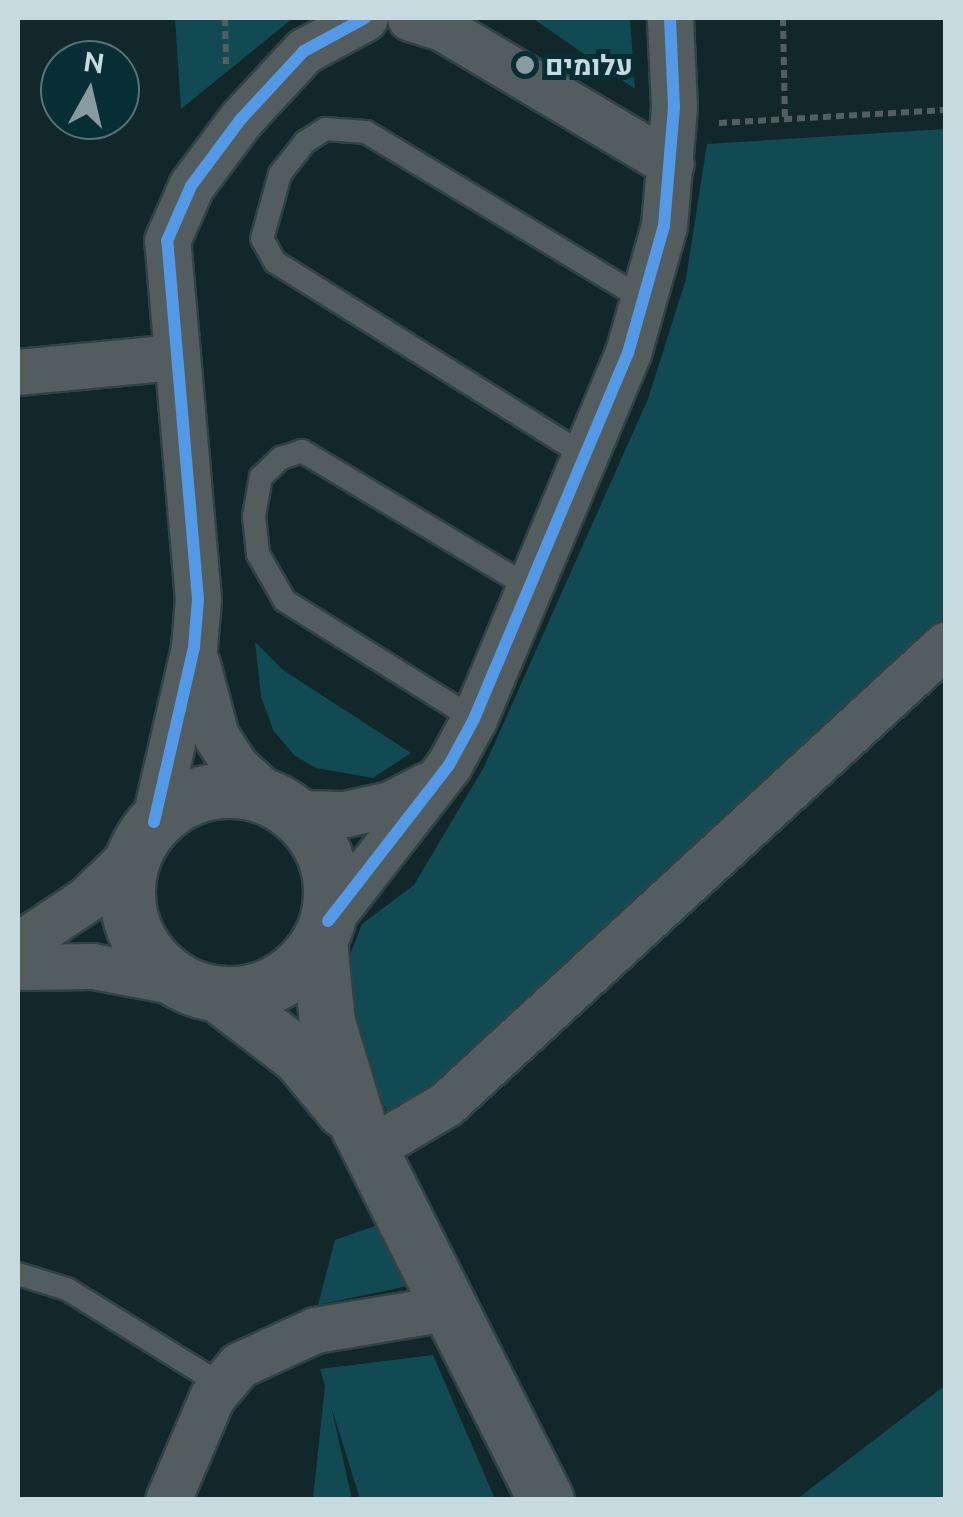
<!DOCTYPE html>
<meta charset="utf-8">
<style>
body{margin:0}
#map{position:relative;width:963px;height:1517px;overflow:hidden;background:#12272a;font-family:Ubuntu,Heebo,sans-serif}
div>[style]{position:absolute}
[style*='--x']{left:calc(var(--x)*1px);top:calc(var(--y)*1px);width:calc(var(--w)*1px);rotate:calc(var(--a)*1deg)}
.green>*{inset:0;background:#124a54}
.path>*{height:6px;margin-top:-3px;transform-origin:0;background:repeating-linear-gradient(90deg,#535e61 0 8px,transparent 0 13px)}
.roads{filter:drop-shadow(2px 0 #314245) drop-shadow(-2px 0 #314245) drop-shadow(0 2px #314245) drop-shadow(0 -2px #314245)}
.service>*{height:22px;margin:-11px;padding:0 11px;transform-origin:11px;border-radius:11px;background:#535d5f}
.minor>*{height:45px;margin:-22.5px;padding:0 22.5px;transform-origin:22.5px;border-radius:22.5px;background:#535d5f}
.tertiary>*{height:55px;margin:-27.5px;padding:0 27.5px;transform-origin:27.5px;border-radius:27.5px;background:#535d5f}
.tertiary>.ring{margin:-27.5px;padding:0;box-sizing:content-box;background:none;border:55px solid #535d5f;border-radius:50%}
.cycleway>*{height:12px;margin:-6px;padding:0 6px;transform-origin:6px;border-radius:6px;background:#5399e6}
.dots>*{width:28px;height:28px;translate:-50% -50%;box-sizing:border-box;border:5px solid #072e35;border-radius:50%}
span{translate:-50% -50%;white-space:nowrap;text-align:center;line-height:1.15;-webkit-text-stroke:10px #072e35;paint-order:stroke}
.poi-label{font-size:28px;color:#c7dadf;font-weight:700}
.left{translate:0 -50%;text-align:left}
.frame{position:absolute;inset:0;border:20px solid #c7dadf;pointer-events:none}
.north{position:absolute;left:40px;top:40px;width:100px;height:100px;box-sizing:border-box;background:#072e35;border:2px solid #547379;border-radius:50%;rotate:8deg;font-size:28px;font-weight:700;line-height:40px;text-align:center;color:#c7dadf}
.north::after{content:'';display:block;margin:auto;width:35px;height:45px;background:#889ba0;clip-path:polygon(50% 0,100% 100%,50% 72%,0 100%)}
</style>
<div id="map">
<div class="green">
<div style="clip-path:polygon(175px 18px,293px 18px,181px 109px)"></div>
<div style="clip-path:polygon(532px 18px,630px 18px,635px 89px)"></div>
<div style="clip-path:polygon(945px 129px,945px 622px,470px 1083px,389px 1116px,358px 1047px,346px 999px,348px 960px,362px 924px,414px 885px,484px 767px,648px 399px,686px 279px,707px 144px)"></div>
<div style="clip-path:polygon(255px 642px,283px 670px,411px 753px,373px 778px,316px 768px,294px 755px,273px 730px,261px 696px)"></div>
<div style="clip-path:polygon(375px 1226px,417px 1284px,318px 1305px,335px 1240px)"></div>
<div style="clip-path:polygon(433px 1355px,495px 1499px,360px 1499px,331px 1406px,352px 1499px,313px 1499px,325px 1386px,320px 1369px)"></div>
<div style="clip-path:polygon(945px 1386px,945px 1499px,797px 1499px,938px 1391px)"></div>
</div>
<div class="path">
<div style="--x:225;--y:18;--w:46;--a:88.8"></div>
<div style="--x:783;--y:18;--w:101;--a:88.9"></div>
<div style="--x:719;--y:123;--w:227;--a:-3.3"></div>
</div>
<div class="roads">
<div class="service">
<div style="--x:584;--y:455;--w:364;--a:-148"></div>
<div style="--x:275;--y:262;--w:26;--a:-119"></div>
<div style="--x:262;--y:239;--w:67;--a:-74.5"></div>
<div style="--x:280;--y:174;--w:41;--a:-52"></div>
<div style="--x:305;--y:142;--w:24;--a:-33"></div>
<div style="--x:325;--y:129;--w:41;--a:4.2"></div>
<div style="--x:366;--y:132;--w:326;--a:31.1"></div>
<div style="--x:474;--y:719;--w:223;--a:-148"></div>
<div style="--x:285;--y:601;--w:54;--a:-119.9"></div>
<div style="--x:258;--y:554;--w:38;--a:-96"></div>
<div style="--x:254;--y:516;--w:40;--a:-80"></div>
<div style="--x:261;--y:477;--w:28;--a:-44"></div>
<div style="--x:281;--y:458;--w:22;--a:-18"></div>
<div style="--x:302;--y:451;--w:265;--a:30.9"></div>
<div style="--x:18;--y:1274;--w:51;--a:17"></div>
<div style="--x:67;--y:1289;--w:182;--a:31.8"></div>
</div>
<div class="minor">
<div style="--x:410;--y:18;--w:34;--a:17"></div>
<div style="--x:442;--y:28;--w:266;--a:30.7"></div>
<div style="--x:18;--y:372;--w:157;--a:-5.5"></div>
<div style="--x:197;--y:664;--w:74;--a:75.2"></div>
<div style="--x:216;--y:736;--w:37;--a:57"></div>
<div style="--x:236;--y:767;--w:47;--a:41.5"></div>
<div style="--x:294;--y:813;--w:51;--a:1.1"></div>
<div style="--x:345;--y:814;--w:46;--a:-12.5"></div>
<div style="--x:390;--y:804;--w:42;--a:-27.2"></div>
<div style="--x:154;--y:822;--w:180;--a:-77.1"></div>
<div style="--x:194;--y:647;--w:48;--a:-85.2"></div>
<div style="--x:198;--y:599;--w:359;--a:-94.9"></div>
<div style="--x:167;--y:241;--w:60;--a:-66.4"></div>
<div style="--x:191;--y:186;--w:84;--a:-53.3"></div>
<div style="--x:241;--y:119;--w:93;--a:-47.2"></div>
<div style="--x:304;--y:51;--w:69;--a:-28.4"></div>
<div style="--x:328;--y:921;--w:197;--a:-52.2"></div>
<div style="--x:449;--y:765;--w:52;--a:-61.5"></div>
<div style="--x:474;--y:719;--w:397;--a:-67.2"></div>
<div style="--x:628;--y:353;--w:132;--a:-74.2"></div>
<div style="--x:664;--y:226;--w:119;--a:-85.2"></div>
<div style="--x:674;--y:107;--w:89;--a:-92.6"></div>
<div style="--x:18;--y:945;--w:83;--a:-33.7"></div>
<div style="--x:87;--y:899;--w:67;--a:-44.4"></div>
<div style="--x:18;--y:967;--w:74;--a:-0.8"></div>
<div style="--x:92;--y:966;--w:94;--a:10.5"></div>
<div style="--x:370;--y:1149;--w:88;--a:-30.6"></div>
<div style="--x:446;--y:1104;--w:679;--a:-42.61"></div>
<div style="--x:168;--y:1500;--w:112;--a:-66.9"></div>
<div style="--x:212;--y:1397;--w:42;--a:-49.8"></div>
<div style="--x:239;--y:1365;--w:84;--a:-24.7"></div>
<div style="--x:315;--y:1330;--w:140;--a:-9.5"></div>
</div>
<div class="tertiary">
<div class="ring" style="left:127px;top:790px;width:149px;height:149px"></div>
<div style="--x:319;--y:941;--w:81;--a:84.4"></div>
<div style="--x:327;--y:1022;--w:111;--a:73.2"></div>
<div style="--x:359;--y:1128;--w:416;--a:63.3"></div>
<div style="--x:218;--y:994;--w:102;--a:37.4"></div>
<div style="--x:299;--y:1056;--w:70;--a:50.2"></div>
</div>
</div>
<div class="cycleway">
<div style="--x:154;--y:822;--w:180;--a:-77.1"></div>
<div style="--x:194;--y:647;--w:48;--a:-85.2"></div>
<div style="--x:198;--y:599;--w:359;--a:-94.9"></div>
<div style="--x:167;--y:241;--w:60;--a:-66.4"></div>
<div style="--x:191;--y:186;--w:84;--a:-53.3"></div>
<div style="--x:241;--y:119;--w:93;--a:-47.2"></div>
<div style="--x:304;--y:51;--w:69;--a:-28.4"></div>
<div style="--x:328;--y:921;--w:197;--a:-52.2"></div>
<div style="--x:449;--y:765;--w:52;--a:-61.5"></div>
<div style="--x:474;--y:719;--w:397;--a:-67.2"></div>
<div style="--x:628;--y:353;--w:132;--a:-74.2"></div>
<div style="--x:664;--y:226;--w:119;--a:-85.2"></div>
<div style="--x:674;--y:107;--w:89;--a:-92.6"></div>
</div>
<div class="dots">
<div style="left:525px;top:65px;background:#889ba0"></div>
</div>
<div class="poi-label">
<span class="left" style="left:545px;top:65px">עלומים</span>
</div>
<div class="frame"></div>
<div class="north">N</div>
</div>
